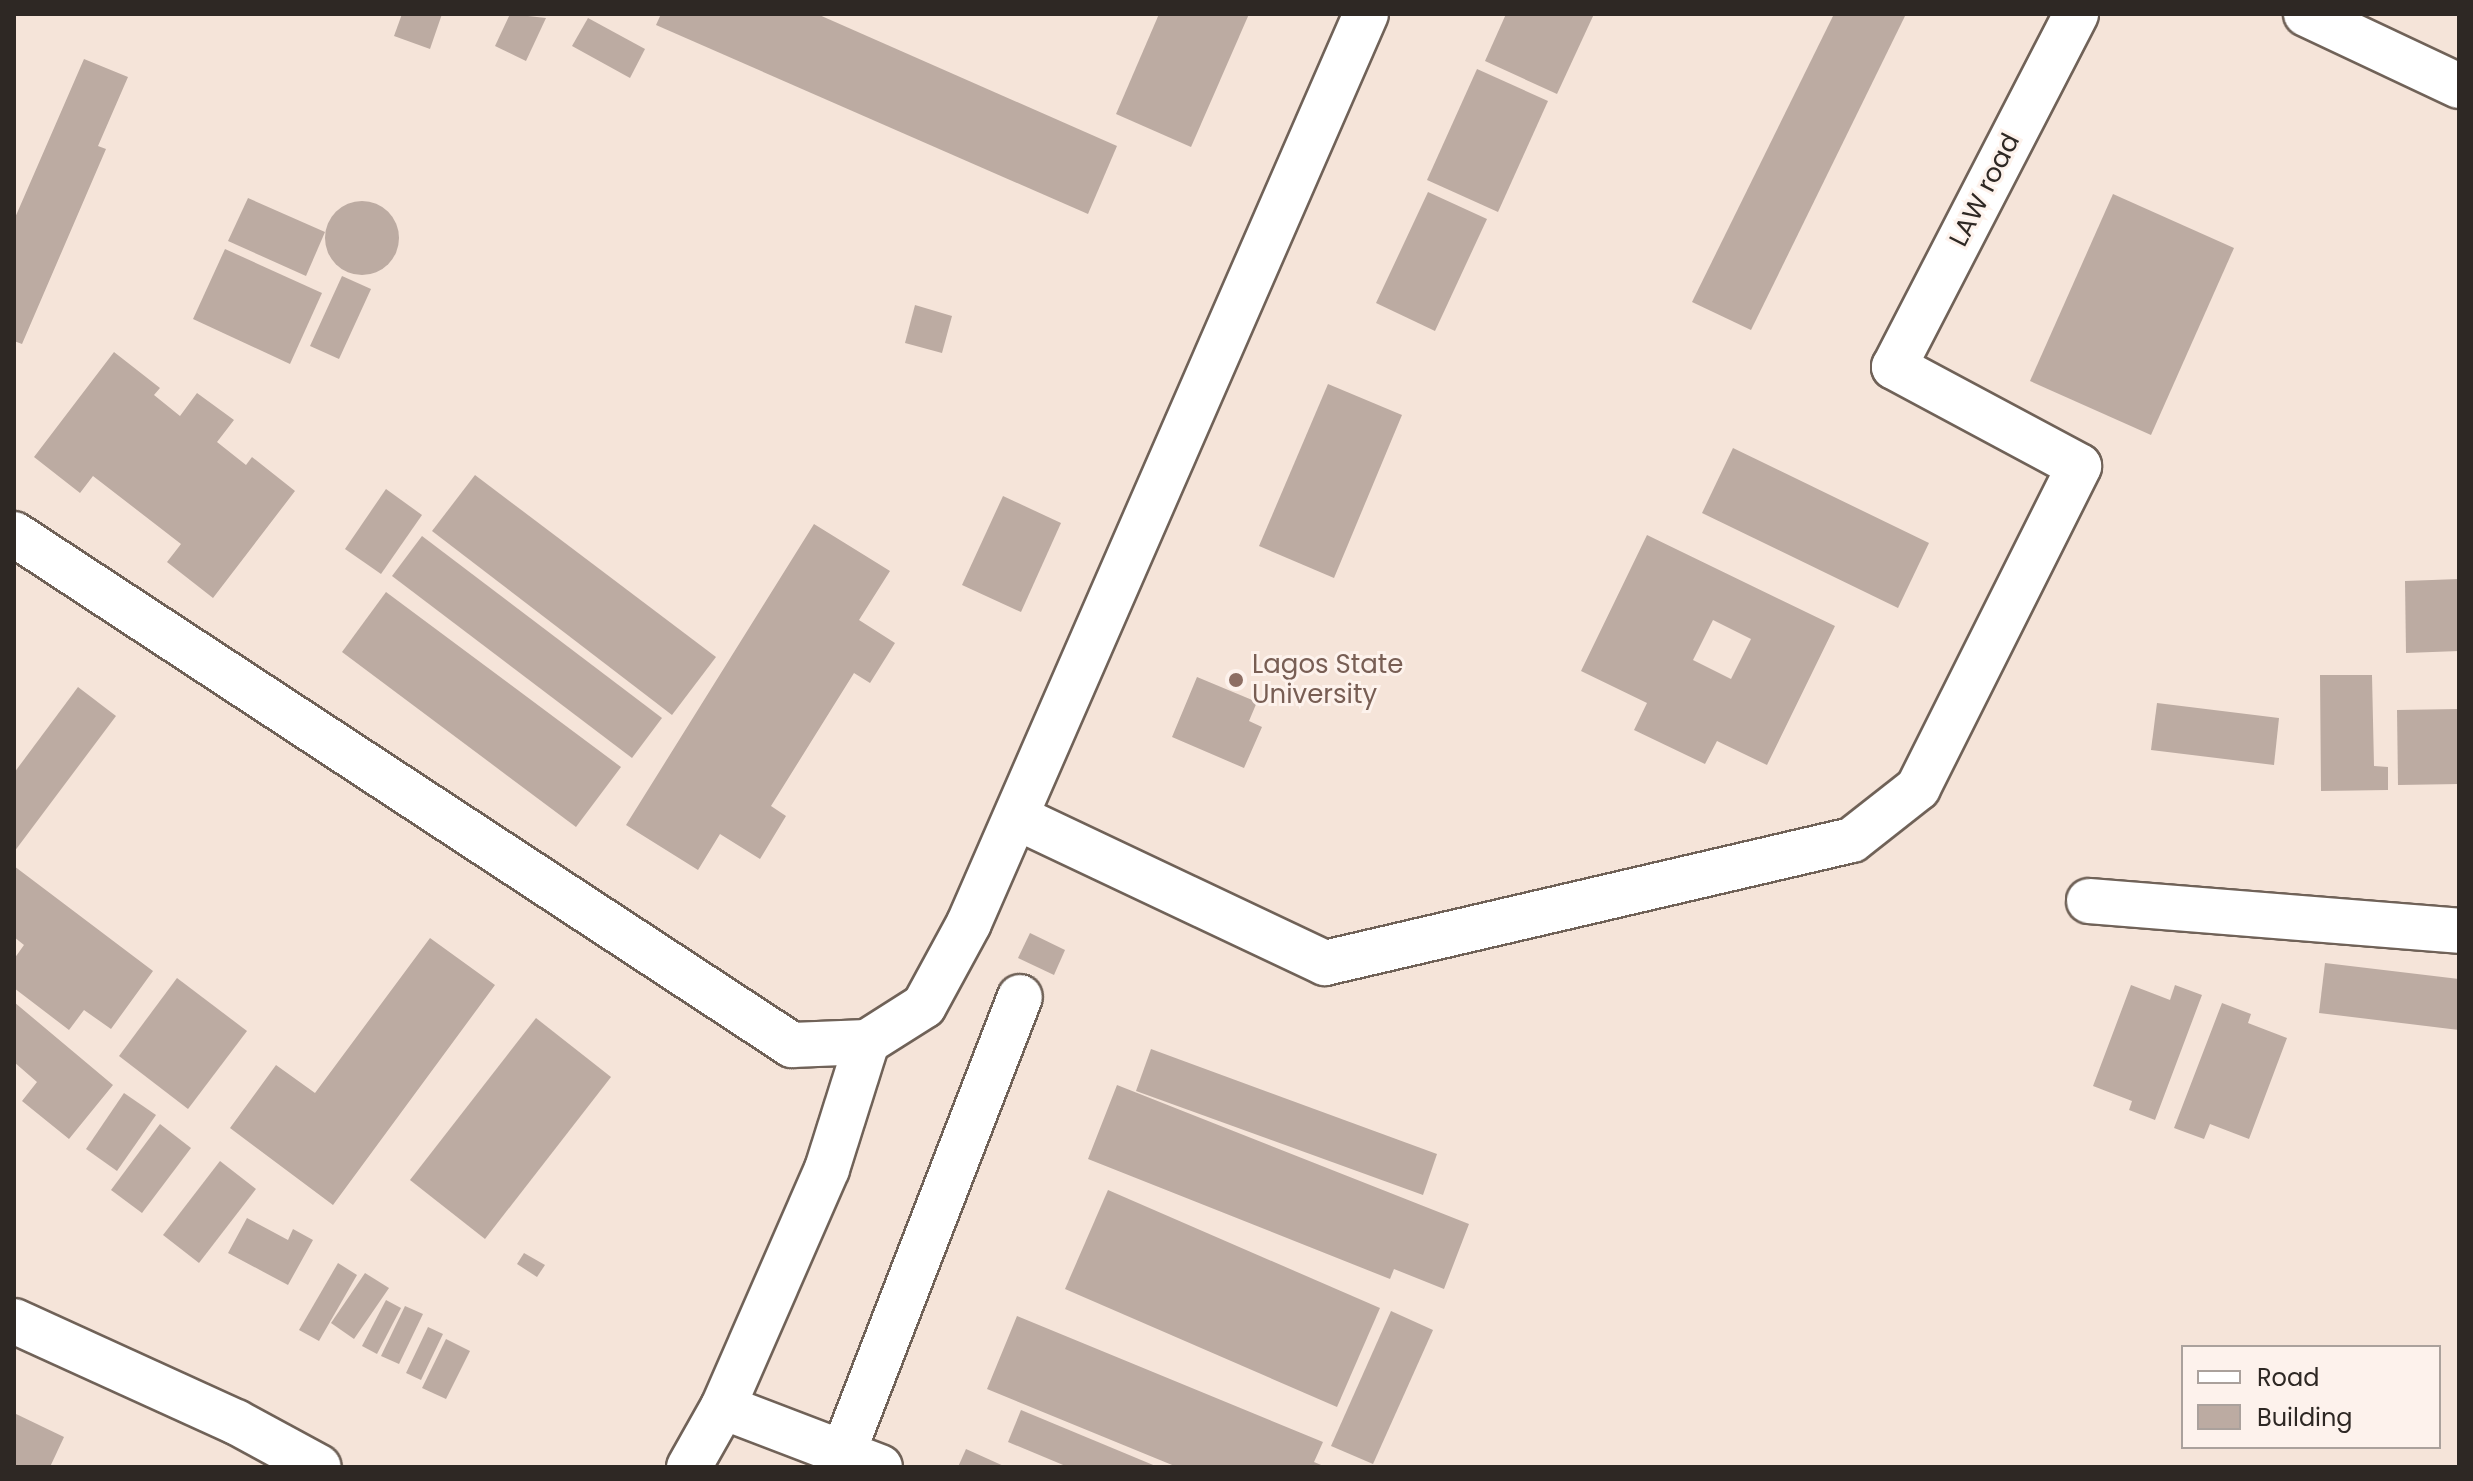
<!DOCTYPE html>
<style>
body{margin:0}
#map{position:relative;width:2473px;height:1481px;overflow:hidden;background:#f5e4d9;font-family:Poppins,sans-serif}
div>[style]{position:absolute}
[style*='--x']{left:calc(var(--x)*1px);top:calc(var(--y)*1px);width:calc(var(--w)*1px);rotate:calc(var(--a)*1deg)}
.building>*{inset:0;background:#bcaba2}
.round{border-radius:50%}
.roads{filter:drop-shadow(2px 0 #706258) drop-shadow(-2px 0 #706258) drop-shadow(0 2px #706258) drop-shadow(0 -2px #706258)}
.minor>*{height:44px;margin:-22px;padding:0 22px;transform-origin:22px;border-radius:22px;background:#fff}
.dots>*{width:22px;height:22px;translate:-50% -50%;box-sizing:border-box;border:4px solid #fdf2ec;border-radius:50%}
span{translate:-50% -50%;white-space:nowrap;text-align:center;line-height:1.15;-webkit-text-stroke:6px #fdf2ec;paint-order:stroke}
.street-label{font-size:26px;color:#2e2824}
.education-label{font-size:26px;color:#785e54}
.left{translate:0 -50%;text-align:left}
.frame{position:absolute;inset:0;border:16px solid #2e2824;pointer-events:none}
.legend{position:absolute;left:2181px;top:1345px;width:260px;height:104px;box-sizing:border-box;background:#fdf2ec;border:2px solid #aaa19c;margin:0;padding:10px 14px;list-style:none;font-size:24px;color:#2e2824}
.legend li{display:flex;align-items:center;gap:16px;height:40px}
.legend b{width:40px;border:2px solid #aaa19c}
</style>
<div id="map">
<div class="building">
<div style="clip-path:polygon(402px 14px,442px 14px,430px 49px,394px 36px)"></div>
<div style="clip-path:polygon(510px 14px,546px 18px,526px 61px,495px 46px)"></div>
<div style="clip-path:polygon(661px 14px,817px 14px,1117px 146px,1088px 214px,656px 25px)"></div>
<div style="clip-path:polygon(1159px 14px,1249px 14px,1191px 147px,1116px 114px)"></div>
<div style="clip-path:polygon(1506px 14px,1594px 14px,1557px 94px,1485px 61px)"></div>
<div style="clip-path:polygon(1834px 14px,1906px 14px,1751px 330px,1692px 302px)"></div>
<div style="clip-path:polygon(588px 18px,645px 49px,630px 78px,572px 46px)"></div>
<div style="clip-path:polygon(84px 59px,128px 77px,98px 146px,106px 149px,22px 344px,14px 341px,14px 220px)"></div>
<div style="clip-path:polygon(1477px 69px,1548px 101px,1498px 212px,1427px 180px)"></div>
<div style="clip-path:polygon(1428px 192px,1487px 219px,1435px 331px,1376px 303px)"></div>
<div style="clip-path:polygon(2113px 194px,2234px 248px,2151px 435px,2030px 381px)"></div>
<div style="clip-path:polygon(248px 198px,325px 232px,306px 276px,228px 241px)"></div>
<div class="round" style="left:325px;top:201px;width:74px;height:74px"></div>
<div style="clip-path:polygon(225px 249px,322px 293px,290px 364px,193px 319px)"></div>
<div style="clip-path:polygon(342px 276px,371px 289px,339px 359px,310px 346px)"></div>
<div style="clip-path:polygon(915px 305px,952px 316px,942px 353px,905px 343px)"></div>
<div style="clip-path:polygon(114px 352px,160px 388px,154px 395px,180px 416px,197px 393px,234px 420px,217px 442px,246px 465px,252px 457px,295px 491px,213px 598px,167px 562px,181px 544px,93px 476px,80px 493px,34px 457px)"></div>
<div style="clip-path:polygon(1328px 384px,1402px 415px,1334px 578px,1259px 546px)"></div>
<div style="clip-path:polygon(1733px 448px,1929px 543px,1898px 608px,1702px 513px)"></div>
<div style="clip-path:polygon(475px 475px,716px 657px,672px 715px,432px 531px)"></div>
<div style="clip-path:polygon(386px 489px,422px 515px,381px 574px,345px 549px)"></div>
<div style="clip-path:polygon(1003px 496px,1061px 523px,1021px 612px,962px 585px)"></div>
<div style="clip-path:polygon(814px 524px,890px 571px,859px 620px,895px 643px,870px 683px,854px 673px,771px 806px,786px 816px,760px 859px,720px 834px,698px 870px,626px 825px)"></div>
<div style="clip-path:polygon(evenodd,1647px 535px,1835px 626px,1767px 765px,1717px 741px,1705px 764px,1634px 730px,1647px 703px,1581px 671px,1647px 535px,1713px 620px,1751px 639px,1731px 679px,1693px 660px,1713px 620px)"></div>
<div style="clip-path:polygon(422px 536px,662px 718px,632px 758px,392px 576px)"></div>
<div style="clip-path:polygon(2459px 579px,2459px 651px,2406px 653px,2405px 581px)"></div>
<div style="clip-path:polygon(386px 592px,621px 767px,576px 827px,342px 652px)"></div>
<div style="clip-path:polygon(2320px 675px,2372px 675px,2374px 766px,2388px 767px,2388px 790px,2321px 791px)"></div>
<div style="clip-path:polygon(1197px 677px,1257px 702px,1249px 721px,1262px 727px,1244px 768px,1172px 737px)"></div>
<div style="clip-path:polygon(78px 687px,116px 716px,14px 852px,14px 773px)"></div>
<div style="clip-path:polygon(2157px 703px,2279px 718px,2274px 765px,2151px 750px)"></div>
<div style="clip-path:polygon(2459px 709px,2459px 784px,2398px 785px,2397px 710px)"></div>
<div style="clip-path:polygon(14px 866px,153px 971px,111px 1029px,84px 1010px,69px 1030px,14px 988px,14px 959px,24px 945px,14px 937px)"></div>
<div style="clip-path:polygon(1030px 933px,1065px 950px,1054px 975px,1018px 958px)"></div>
<div style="clip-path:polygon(430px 938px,495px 985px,333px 1205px,230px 1128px,276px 1065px,315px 1093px)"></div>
<div style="clip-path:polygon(2325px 963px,2459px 979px,2459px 1030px,2319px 1013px)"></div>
<div style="clip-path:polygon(177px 978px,247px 1031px,188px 1109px,119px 1056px)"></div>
<div style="clip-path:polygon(2131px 985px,2170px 1000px,2175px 985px,2202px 995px,2155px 1120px,2129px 1110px,2132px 1101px,2093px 1086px)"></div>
<div style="clip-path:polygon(14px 1002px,113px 1085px,69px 1139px,22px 1101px,37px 1082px,14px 1062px)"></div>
<div style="clip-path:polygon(2222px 1003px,2251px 1014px,2248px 1023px,2287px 1038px,2249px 1139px,2210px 1124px,2204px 1139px,2174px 1128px)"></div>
<div style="clip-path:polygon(536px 1018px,611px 1077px,485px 1239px,410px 1180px)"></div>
<div style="clip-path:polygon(1151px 1049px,1437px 1154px,1423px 1195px,1136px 1091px)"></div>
<div style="clip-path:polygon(1117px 1085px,1469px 1224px,1444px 1289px,1394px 1269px,1390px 1279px,1088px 1159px)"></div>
<div style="clip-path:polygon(124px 1093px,156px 1115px,117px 1171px,86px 1149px)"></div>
<div style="clip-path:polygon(160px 1124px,191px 1148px,142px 1213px,111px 1190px)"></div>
<div style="clip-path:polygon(220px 1161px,256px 1189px,199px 1263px,163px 1235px)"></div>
<div style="clip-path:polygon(1108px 1190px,1380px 1308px,1337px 1407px,1065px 1289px)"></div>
<div style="clip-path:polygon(247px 1218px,288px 1240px,293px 1229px,313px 1240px,288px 1285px,228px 1253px)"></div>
<div style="clip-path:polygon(524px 1253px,545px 1265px,537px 1277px,517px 1264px)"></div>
<div style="clip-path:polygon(338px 1263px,357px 1275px,319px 1341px,299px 1330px)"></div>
<div style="clip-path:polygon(365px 1273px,389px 1288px,354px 1339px,331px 1323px)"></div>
<div style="clip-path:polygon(386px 1300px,401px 1308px,377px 1354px,362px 1346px)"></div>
<div style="clip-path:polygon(405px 1306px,423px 1314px,399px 1364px,381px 1356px)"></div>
<div style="clip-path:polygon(1391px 1311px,1433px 1330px,1373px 1464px,1331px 1446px)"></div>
<div style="clip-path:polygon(1017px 1316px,1323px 1442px,1314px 1462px,1326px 1467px,1177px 1467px,987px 1389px)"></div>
<div style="clip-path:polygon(428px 1327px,443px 1334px,421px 1380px,406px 1373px)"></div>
<div style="clip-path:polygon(446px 1339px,470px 1351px,446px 1399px,422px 1388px)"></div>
<div style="clip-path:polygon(1021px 1410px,1158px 1467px,1068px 1467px,1008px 1442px)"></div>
<div style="clip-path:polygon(14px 1413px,64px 1437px,50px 1467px,14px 1467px)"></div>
<div style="clip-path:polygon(966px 1449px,1006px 1467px,958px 1467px)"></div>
</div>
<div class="roads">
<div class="minor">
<div style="--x:2306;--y:14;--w:169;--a:25.2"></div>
<div style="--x:14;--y:534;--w:931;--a:33.3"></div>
<div style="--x:792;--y:1045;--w:75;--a:-2.3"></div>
<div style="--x:867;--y:1042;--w:67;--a:-32.3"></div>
<div style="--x:924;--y:1006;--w:94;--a:-61.5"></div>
<div style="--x:969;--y:923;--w:992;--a:-66.41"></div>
<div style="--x:1016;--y:817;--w:342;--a:25.3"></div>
<div style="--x:1325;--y:963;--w:541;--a:-13.14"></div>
<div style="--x:1852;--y:840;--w:84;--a:-38.2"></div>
<div style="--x:1918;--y:788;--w:360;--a:-63.4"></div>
<div style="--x:2079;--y:466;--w:210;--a:-151.8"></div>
<div style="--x:1894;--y:367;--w:397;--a:-62.7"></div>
<div style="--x:2089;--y:901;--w:371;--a:4.6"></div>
<div style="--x:14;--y:1321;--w:244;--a:24.5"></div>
<div style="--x:236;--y:1422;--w:94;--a:28.5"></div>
<div style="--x:723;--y:1407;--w:168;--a:20.9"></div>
<div style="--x:843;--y:1453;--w:489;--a:-68.8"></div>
<div style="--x:689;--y:1467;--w:69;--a:-60.5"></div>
<div style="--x:723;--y:1407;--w:260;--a:-66.4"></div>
<div style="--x:827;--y:1169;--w:133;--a:-72.5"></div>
</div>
</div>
<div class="dots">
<div style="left:1236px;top:680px;background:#8d6e63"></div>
</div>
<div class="street-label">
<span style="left:1985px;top:190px;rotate:-63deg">LAW road</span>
</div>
<div class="education-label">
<span class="left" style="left:1252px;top:680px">Lagos State<br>University</span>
</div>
<div class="frame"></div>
<ul class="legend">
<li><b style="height:10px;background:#fff"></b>Road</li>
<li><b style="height:22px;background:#bcaba2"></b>Building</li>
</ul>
</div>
